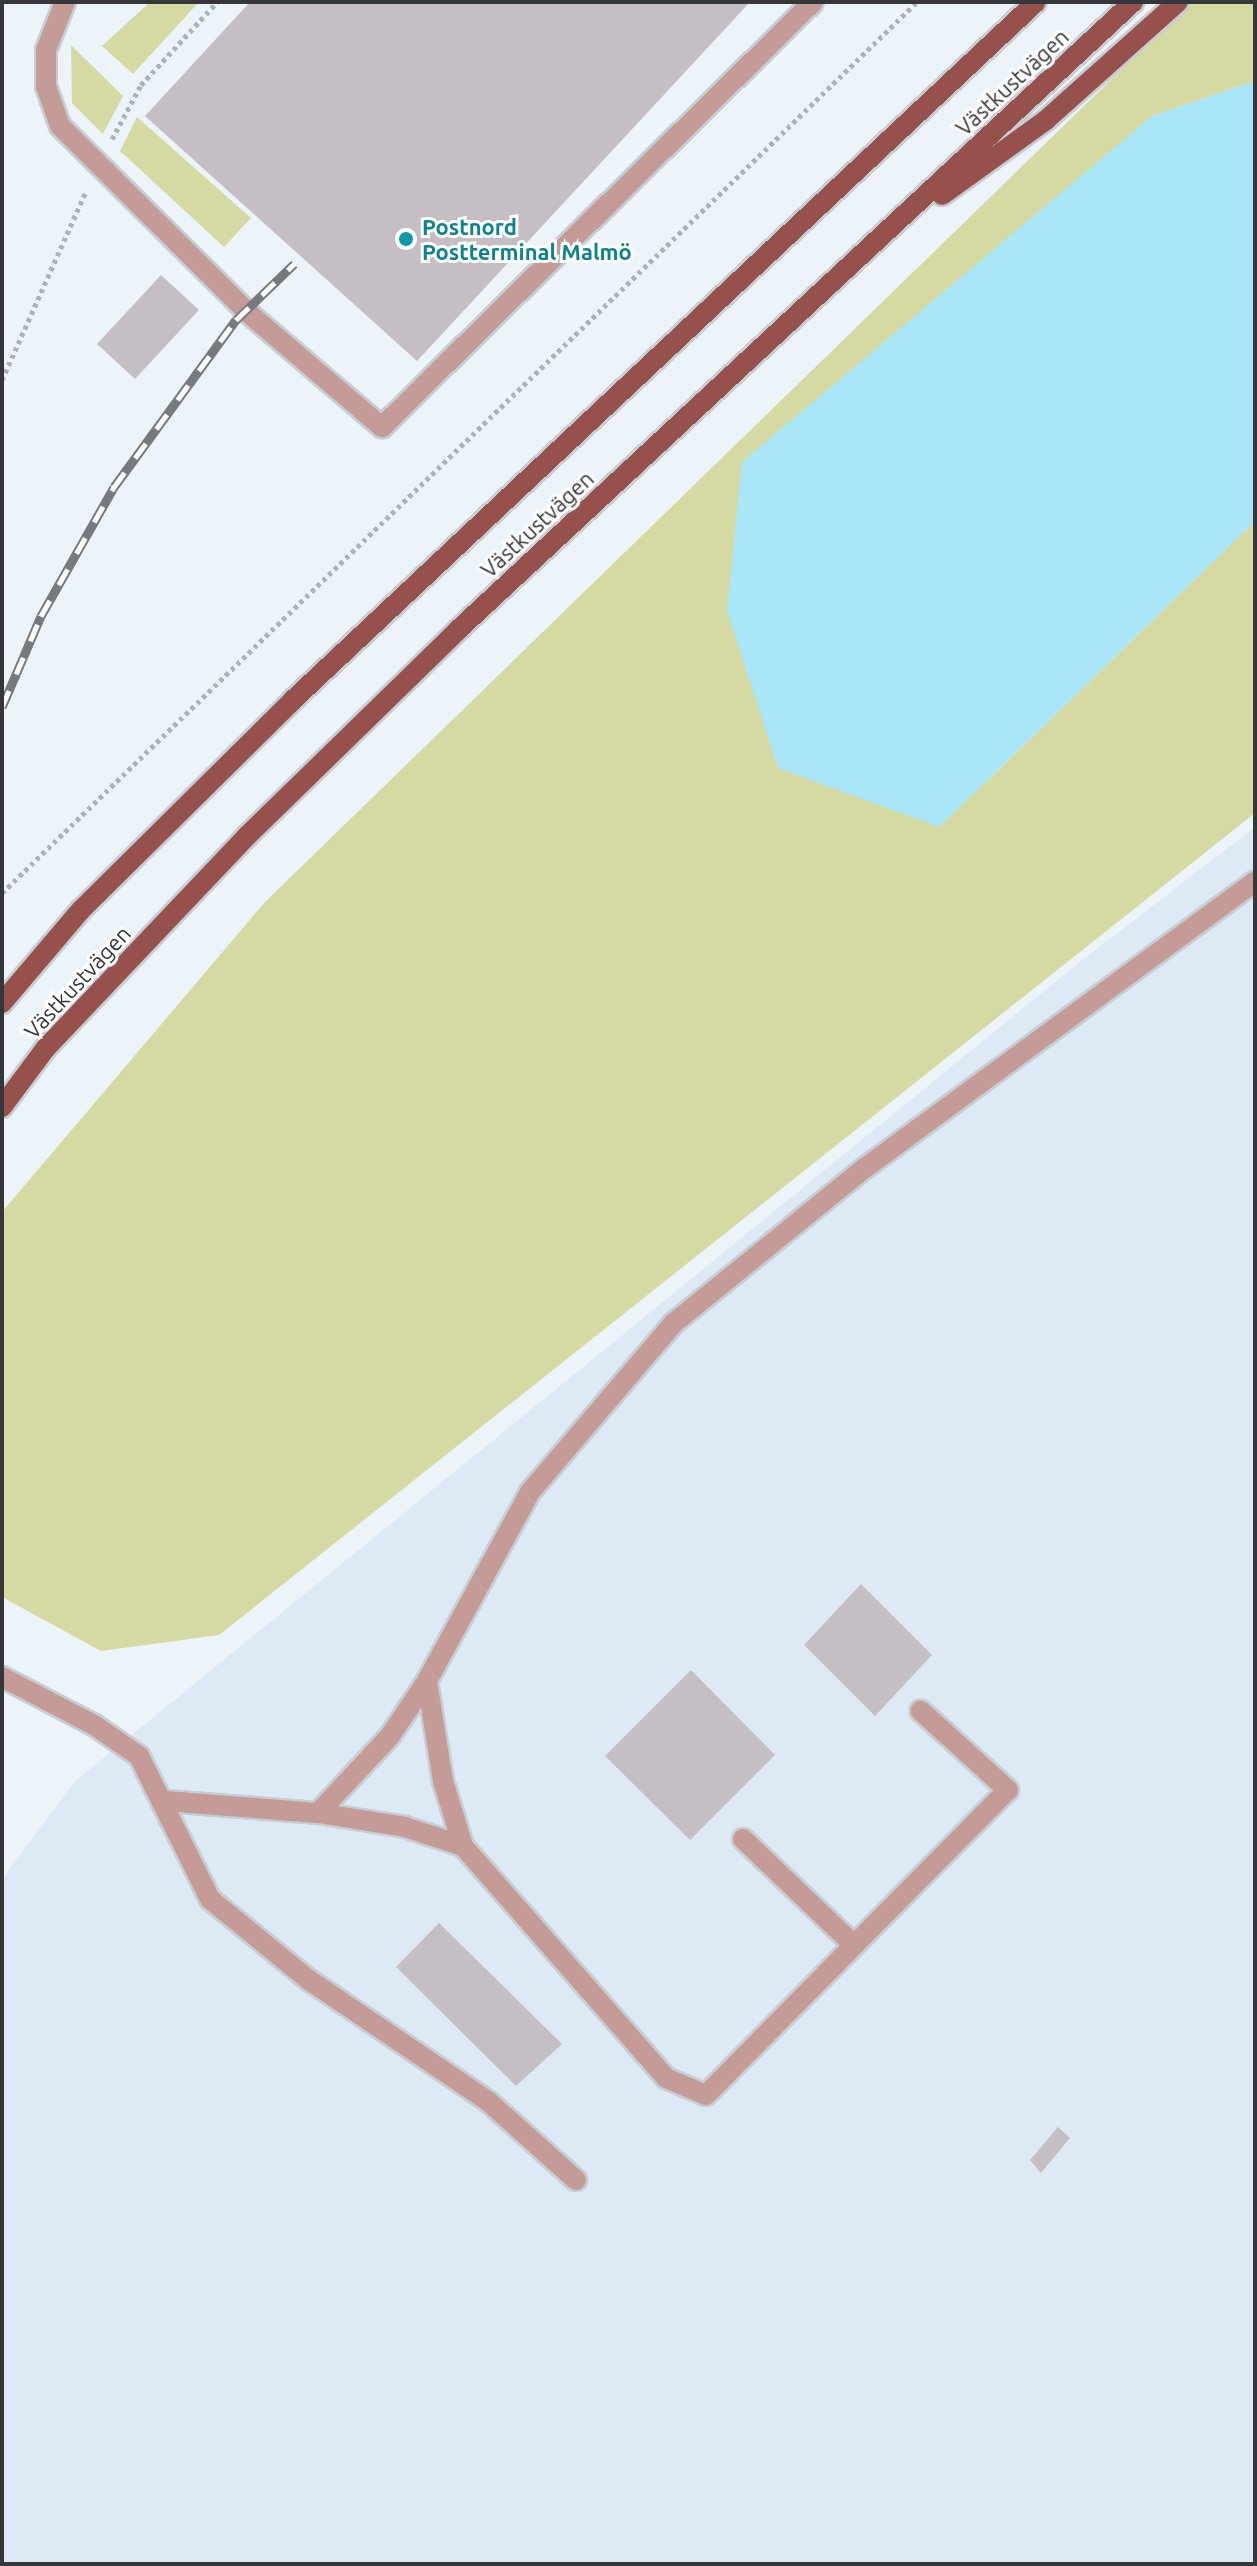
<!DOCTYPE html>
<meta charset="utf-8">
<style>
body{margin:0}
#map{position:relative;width:1257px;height:2566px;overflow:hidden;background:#ecf4fa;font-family:Ubuntu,sans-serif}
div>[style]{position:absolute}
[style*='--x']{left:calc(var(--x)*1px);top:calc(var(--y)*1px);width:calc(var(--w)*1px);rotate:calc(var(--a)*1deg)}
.built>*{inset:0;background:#ddeaf6}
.green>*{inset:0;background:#d4daa2}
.water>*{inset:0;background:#a8e6f7}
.building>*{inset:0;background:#c5bec4}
.path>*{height:5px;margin-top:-2.5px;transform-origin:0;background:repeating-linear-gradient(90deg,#acb2b7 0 4px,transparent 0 8px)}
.roads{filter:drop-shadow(2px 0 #c7ced3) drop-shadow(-2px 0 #c7ced3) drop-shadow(0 2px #c7ced3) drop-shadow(0 -2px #c7ced3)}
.minor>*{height:20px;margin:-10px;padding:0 10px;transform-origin:10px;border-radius:10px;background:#c49b97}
.major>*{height:20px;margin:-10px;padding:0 10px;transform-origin:10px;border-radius:10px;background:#97514c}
.rail>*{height:9px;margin-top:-4.5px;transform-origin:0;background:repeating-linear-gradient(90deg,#fff 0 18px,#767a7e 0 36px);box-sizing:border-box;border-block:2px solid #767a7e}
.dots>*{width:22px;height:22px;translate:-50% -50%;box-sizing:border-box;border:4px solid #fff;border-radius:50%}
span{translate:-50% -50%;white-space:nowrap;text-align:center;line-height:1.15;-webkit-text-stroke:6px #fff;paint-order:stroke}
.street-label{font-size:22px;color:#343639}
.culture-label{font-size:22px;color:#0d838f;font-weight:700}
.left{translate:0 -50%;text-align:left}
.frame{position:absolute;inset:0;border:4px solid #343639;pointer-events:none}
</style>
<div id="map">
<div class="built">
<div style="clip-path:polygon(1255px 827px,1255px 2564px,2px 2564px,2px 1879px,74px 1782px,1081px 961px)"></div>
</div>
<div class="green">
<div style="clip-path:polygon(150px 2px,199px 2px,133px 74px,102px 46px)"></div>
<div style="clip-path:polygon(1191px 2px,1255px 2px,1255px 81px,1152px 116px,939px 827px,1255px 521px,1255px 813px,219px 1635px,101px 1651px,2px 1597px,2px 1212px,265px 902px)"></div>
<div style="clip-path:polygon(71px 45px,123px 96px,103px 134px,72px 103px)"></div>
<div style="clip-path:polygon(137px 117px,251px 218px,224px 247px,120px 151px)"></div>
</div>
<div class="water">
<div style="clip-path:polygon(1255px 81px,1255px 521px,939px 827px,778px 768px,727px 611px,742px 462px,1152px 116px)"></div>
</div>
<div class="building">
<div style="clip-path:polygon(250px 2px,750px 2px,417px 361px,145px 116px)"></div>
<div style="clip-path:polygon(161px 275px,199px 310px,135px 379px,97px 344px)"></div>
<div style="clip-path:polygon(861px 1584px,932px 1655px,875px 1716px,804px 1645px)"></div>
<div style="clip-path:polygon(691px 1670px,775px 1755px,690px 1840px,605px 1756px)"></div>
<div style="clip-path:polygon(439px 1923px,562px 2044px,516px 2086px,396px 1967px)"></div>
<div style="clip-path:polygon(1058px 2127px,1070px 2138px,1041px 2173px,1030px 2160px)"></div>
</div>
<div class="path">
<div style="--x:112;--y:139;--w:61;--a:-61.8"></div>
<div style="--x:141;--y:85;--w:113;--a:-47.5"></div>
<div style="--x:2;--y:380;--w:207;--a:-66"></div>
<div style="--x:2;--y:893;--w:1277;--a:-44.24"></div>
</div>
<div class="roads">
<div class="minor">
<div style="--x:65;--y:2;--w:52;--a:111.6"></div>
<div style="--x:46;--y:50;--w:36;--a:90"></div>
<div style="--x:46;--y:86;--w:42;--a:70.7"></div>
<div style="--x:60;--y:126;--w:262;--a:44.8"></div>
<div style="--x:246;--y:311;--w:179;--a:40.5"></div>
<div style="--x:382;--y:427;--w:605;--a:-44.6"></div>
<div style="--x:2;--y:1677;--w:104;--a:27.6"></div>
<div style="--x:94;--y:1725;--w:55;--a:34.6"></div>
<div style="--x:139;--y:1756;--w:160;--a:63.6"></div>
<div style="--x:210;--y:1899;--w:128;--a:39.3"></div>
<div style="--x:309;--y:1980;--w:217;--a:34.1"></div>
<div style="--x:489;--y:2102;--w:117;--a:41.9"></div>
<div style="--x:427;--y:1681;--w:101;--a:80.9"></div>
<div style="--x:443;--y:1781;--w:68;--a:72.9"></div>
<div style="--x:166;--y:1801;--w:152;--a:4.5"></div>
<div style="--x:318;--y:1813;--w:88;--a:9.1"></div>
<div style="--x:405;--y:1827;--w:61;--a:18.1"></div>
<div style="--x:463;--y:1846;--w:308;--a:48.8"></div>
<div style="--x:666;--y:2078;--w:43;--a:23"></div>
<div style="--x:706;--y:2095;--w:429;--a:-45.3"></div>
<div style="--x:1008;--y:1790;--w:118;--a:-137.8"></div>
<div style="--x:318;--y:1813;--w:105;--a:-46.9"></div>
<div style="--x:390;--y:1736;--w:66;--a:-56.1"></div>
<div style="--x:427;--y:1681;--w:215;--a:-61.4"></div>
<div style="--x:530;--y:1492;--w:222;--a:-49.6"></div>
<div style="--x:674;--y:1323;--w:246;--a:-39.1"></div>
<div style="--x:865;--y:1168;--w:484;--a:-36.3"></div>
<div style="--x:743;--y:1839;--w:153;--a:43.7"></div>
</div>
<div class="major">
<div style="--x:942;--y:195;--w:128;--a:-35.8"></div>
<div style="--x:1046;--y:120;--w:177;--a:-41.8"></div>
<div style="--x:2;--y:1003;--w:122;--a:-49.7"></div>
<div style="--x:81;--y:910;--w:298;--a:-44.7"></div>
<div style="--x:293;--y:700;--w:1019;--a:-43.21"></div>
<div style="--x:2;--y:1107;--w:72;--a:-53.4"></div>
<div style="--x:45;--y:1049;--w:294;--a:-46.5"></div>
<div style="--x:247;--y:836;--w:296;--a:-44.3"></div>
<div style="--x:459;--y:629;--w:921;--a:-42.93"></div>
</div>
</div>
<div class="rail">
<div style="--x:2;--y:707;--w:99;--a:-66.8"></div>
<div style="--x:41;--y:616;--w:148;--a:-60.5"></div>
<div style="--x:114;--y:487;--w:207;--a:-53.9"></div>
<div style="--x:236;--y:320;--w:81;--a:-44"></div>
</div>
<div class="dots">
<div style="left:406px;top:239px;background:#0f9aa8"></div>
</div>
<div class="street-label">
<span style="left:1012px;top:82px;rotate:-43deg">Västkustvägen</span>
<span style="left:537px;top:524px;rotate:-43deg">Västkustvägen</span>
<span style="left:77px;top:982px;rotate:-47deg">Västkustvägen</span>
</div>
<div class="culture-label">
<span class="left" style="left:422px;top:239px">Postnord<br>Postterminal Malmö</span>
</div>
<div class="frame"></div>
</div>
